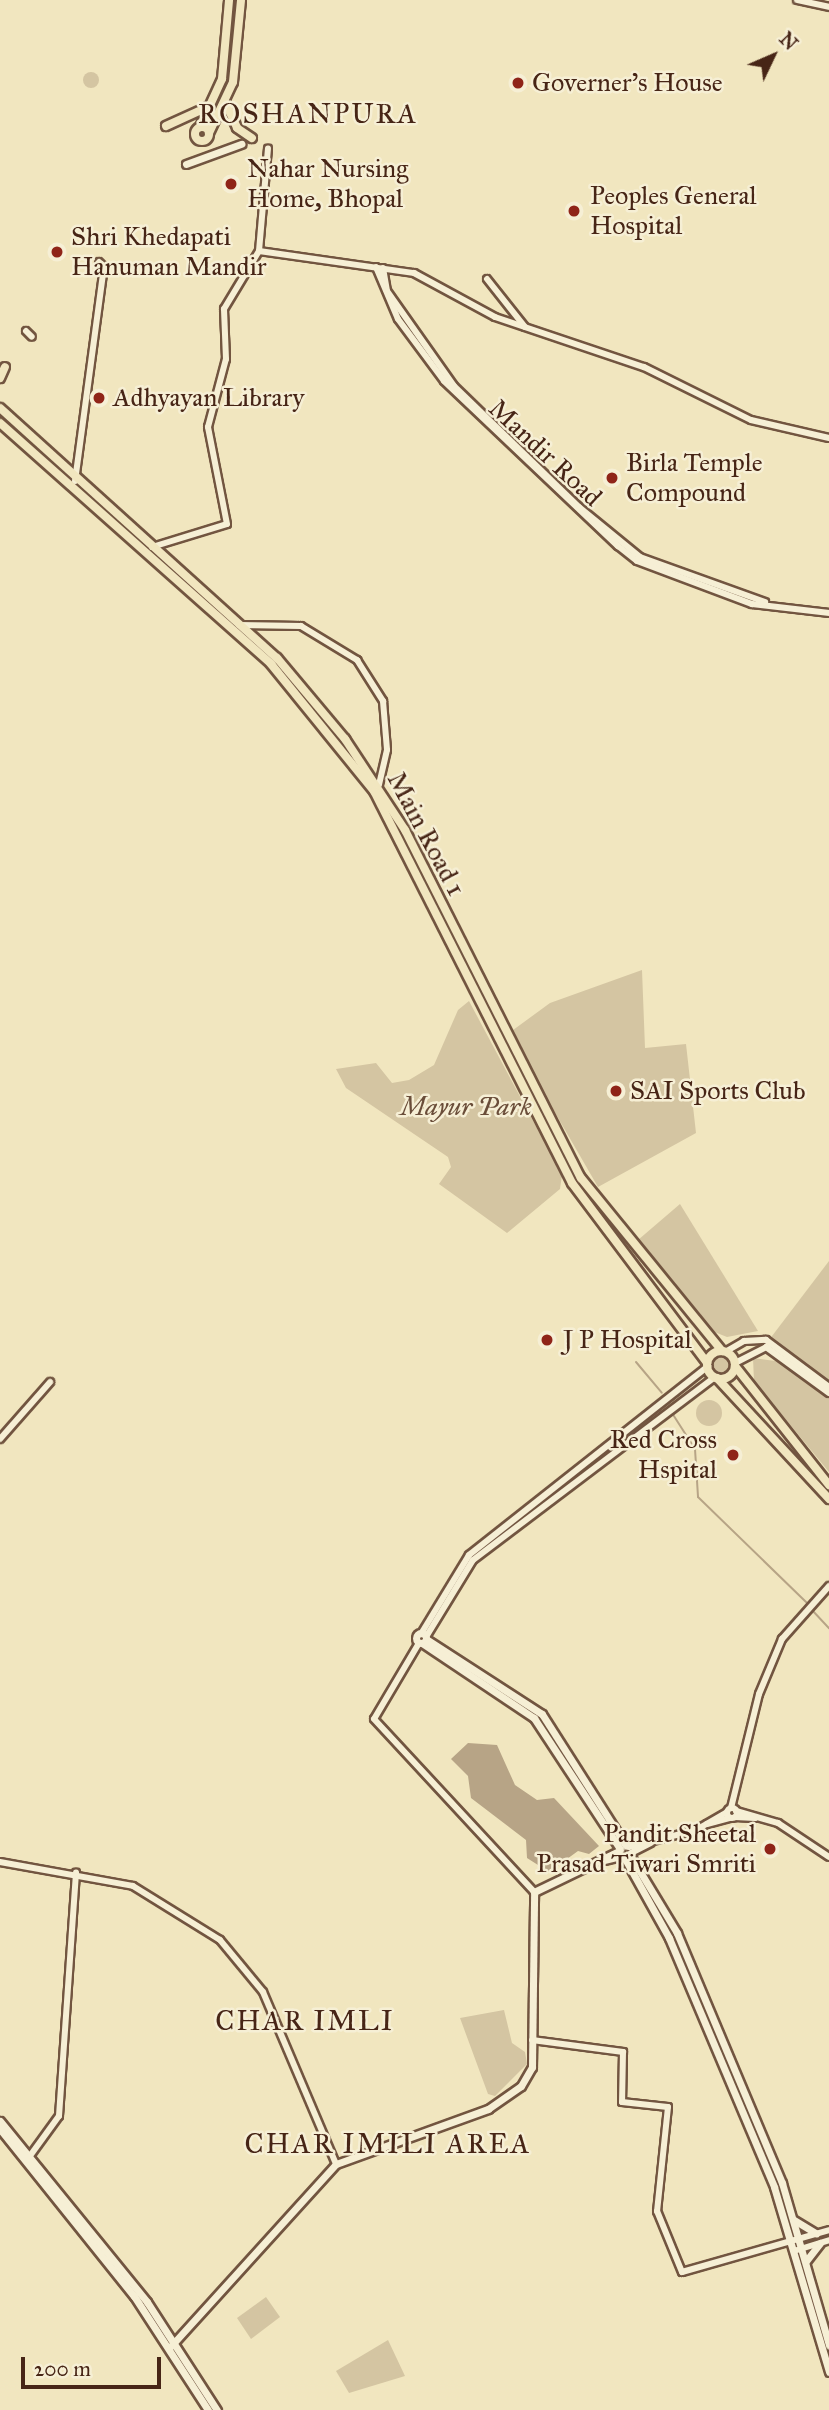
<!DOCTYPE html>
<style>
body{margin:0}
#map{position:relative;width:829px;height:2410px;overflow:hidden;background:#f1e6bf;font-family:"IM FELL Great Primer",serif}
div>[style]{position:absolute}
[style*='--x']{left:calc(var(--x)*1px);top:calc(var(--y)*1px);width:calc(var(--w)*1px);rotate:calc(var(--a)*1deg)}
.green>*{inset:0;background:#d4c5a2}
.round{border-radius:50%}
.water>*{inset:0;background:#b7a486}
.stream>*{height:2px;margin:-1px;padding:0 1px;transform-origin:1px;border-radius:1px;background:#b7a486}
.roads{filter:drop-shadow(2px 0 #725540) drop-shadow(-2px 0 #725540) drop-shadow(0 2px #725540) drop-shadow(0 -2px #725540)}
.tertiary>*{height:6px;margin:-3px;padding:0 3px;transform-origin:3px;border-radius:3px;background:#f6efd5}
.tertiary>.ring{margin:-3px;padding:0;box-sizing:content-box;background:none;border:6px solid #f6efd5;border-radius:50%}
.secondary>*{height:7px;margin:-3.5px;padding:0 3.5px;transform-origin:3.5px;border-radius:3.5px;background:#f6efd5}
.secondary>.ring{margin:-3.5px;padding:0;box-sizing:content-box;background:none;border:7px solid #f6efd5;border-radius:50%}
.primary>*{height:8px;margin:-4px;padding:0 4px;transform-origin:4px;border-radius:4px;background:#f1e6bf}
.primary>.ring{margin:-4px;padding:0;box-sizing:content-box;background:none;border:8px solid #f1e6bf;border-radius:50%}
.dots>*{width:19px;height:19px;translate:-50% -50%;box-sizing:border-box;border:4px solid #f6efd5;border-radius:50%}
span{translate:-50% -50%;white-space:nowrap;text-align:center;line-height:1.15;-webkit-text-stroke:5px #f6efd5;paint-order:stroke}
.poi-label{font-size:26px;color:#472516}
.left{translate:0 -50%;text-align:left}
.right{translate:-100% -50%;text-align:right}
.street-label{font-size:26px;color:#472516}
.park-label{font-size:26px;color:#6a4d39;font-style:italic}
.neighbourhood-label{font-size:28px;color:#472516;letter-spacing:2px}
.north{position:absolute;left:738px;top:21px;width:70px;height:70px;-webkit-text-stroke:5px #f6efd5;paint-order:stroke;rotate:46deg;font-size:19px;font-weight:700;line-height:28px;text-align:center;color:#472516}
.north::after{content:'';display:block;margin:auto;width:24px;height:32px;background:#472516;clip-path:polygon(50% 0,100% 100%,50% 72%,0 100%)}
.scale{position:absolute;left:21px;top:2357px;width:140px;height:32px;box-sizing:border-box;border:4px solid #472516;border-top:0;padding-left:9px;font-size:21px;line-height:24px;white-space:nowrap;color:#472516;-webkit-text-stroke:5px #f6efd5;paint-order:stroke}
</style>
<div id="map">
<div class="green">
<div class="round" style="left:83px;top:72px;width:16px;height:16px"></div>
<div style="clip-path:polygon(642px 970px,645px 1048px,686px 1044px,696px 1133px,598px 1187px,509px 1033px,550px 1003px)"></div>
<div style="clip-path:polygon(469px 1001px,562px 1175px,560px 1189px,507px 1233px,439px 1184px,451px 1167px,448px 1157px,346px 1088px,336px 1069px,376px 1063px,392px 1083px,409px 1080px,434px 1065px,458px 1010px)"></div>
<div style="clip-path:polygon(680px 1204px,758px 1331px,727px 1337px,712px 1331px,638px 1240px)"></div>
<div style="clip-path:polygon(829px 1261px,829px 1382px,769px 1340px)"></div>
<div class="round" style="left:711px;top:1355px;width:20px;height:20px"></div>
<div style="clip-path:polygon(753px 1358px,783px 1362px,829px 1398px,829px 1472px,754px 1381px)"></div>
<div class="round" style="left:696px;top:1400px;width:26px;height:26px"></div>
<div style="clip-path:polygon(504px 2010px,512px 2043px,525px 2052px,527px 2064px,495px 2096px,488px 2094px,460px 2018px)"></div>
<div style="clip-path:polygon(266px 2297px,280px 2317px,251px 2339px,237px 2318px)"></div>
<div style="clip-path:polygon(388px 2340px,405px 2376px,349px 2393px,336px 2371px)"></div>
</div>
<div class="water">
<div style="clip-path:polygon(468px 1743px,497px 1745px,515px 1785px,537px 1800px,554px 1798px,599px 1846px,589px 1854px,578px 1851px,549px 1872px,527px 1858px,526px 1840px,471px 1798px,468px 1776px,451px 1759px)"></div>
</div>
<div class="stream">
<div style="--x:636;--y:1362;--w:40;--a:50"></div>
<div style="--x:672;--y:1413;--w:43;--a:57.4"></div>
<div style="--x:695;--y:1449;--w:48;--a:86.4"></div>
<div style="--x:698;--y:1497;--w:155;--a:44.2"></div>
<div style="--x:812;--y:1610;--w:25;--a:47"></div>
</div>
<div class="roads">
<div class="tertiary">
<div style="--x:797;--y:0;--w:33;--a:12"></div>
<div style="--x:259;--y:251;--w:157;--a:8.1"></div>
<div style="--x:414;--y:273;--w:92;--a:28.5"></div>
<div style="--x:495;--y:317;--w:157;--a:18.6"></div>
<div style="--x:644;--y:367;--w:119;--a:26.4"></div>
<div style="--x:751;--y:420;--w:80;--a:13"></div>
<div style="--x:376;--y:267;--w:56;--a:67.1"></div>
<div style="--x:398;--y:319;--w:77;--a:53.4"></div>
<div style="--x:444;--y:381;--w:240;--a:43.5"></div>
<div style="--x:618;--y:546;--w:24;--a:38"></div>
<div style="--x:637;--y:561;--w:123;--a:20.5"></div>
<div style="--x:752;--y:604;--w:78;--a:6.7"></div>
<div style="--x:383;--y:268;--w:23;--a:80"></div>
<div style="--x:387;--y:291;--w:116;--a:54.8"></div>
<div style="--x:454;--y:386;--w:174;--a:44.1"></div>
<div style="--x:579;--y:507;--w:79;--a:39.3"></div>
<div style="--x:640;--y:557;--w:133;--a:19.8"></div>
<div style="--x:487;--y:279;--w:61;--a:51.6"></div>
<div style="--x:26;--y:331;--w:8;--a:45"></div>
<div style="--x:75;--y:481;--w:216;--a:-82.3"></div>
<div style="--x:104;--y:267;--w:7;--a:-135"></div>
<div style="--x:152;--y:547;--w:78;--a:-17"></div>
<div style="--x:227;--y:524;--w:99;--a:-101.1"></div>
<div style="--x:208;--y:427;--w:70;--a:-75.2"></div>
<div style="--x:226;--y:359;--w:50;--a:-92.3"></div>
<div style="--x:224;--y:309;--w:68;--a:-58.9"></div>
<div style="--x:259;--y:251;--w:103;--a:-85"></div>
<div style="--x:239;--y:625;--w:62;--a:0.9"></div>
<div style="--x:301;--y:626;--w:66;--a:31.3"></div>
<div style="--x:357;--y:660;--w:49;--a:57.6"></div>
<div style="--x:383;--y:701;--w:49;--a:85.3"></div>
<div style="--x:387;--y:750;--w:36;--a:103"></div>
<div style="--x:725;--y:1352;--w:22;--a:-30"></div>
<div style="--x:744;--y:1341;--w:22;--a:-3"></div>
<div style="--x:766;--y:1340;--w:79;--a:36.7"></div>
<div style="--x:735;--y:1363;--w:35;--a:-27"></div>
<div style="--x:766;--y:1347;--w:78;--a:36.1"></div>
<div style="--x:0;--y:1439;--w:76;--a:-48.7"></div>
<div style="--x:421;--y:1634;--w:92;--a:-58.7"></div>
<div style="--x:469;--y:1555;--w:305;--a:-38.3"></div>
<div style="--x:426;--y:1637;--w:90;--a:-58.6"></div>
<div style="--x:473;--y:1560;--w:303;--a:-37.1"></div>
<div style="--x:419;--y:1643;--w:88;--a:120.6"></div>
<div style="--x:374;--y:1719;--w:236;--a:47.2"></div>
<div class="ring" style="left:727px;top:1808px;width:4px;height:4px"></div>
<div style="--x:731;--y:1808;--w:117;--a:-76.2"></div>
<div style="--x:759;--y:1694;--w:60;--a:-67.3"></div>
<div style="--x:782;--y:1639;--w:71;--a:-48.4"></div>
<div style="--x:736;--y:1811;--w:44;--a:15.9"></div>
<div style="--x:778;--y:1823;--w:61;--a:33.7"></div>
<div style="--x:735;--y:1817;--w:20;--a:3"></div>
<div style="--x:707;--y:1824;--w:24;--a:-15"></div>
<div style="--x:629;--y:1847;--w:69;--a:-14.2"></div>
<div style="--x:696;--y:1830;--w:34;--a:-30"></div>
<div style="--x:631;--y:1853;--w:22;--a:-27"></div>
<div style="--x:0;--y:1862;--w:135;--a:10.2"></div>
<div style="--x:133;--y:1886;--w:102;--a:31.8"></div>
<div style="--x:220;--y:1940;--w:67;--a:50.4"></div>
<div style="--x:263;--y:1992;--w:187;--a:67"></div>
<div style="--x:532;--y:2040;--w:92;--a:7.5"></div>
<div style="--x:623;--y:2052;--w:50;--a:91.1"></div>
<div style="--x:622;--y:2102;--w:46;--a:6.2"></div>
<div style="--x:668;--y:2107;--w:105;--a:96"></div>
<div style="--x:657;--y:2211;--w:66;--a:67.7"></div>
<div style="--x:682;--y:2272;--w:153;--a:-15.9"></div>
<div style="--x:27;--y:2160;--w:54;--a:-54"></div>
<div style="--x:59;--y:2116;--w:244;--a:-86"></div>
<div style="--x:797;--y:2250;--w:34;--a:-17"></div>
</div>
<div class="secondary">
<div style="--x:186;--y:164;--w:59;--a:-20"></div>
<div class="ring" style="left:416px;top:1633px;width:3px;height:3px"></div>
<div style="--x:426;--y:1639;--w:138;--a:32.9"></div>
<div style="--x:542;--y:1714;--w:156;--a:57.5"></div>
<div style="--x:422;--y:1643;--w:135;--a:33.8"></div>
<div style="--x:534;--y:1718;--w:157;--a:56.7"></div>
<div style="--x:630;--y:1855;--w:91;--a:58.9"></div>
<div style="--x:677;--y:1933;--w:271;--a:67.2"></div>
<div style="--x:782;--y:2183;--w:169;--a:73.8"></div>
<div style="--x:624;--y:1857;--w:93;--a:60.9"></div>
<div style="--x:669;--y:1938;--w:270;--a:67.1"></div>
<div style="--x:774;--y:2187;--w:193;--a:73.4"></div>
<div style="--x:604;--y:1860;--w:18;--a:-13"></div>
<div style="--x:0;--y:2121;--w:233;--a:50.9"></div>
<div style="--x:147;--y:2302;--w:129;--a:57.1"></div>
<div style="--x:0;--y:2129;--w:214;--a:51.3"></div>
<div style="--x:134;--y:2296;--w:136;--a:57"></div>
<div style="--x:794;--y:2220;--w:26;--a:31"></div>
<div style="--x:806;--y:2261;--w:23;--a:-52"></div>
<div style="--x:170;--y:2347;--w:247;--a:-47.8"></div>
<div style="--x:336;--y:2164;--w:162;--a:-19.9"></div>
<div style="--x:488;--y:2109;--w:40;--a:-34.9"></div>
<div style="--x:521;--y:2086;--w:22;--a:-60"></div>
<div style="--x:532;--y:2067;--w:175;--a:-89.3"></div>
<div style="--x:534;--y:1892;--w:94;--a:-25.8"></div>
</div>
<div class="primary">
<div style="--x:226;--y:104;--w:26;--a:65"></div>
<div style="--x:237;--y:128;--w:18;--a:34"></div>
<div style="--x:166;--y:126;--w:48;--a:-24.4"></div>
<div class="ring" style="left:195px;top:127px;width:6px;height:6px"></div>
<div style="--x:200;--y:127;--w:53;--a:-65.4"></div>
<div style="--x:222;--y:79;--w:79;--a:-84.9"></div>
<div style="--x:209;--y:133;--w:56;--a:-64.8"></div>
<div style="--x:233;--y:82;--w:82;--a:-84.4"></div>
<div style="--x:0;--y:378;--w:12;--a:-66"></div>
<div style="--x:0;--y:408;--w:373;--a:42.1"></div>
<div style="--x:277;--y:658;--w:106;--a:50"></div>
<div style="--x:345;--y:739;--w:109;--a:56.6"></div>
<div style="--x:405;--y:830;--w:390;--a:63.2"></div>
<div style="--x:581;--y:1178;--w:223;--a:50.8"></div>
<div style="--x:0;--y:423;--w:363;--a:41.6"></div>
<div style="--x:271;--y:664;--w:164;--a:51"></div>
<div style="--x:374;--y:791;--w:439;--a:63.2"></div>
<div style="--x:572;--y:1183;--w:225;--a:53.1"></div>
<div class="ring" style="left:707px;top:1351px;width:20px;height:20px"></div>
<div style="--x:735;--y:1366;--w:152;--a:51.7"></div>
<div style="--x:717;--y:1378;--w:165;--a:47.2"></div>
</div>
</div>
<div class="dots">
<div style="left:518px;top:83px;background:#8f2418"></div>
<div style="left:231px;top:184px;background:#8f2418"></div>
<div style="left:574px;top:211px;background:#8f2418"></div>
<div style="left:57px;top:252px;background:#8f2418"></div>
<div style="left:99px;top:398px;background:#8f2418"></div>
<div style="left:612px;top:478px;background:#8f2418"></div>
<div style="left:616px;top:1091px;background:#8f2418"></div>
<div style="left:547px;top:1340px;background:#8f2418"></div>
<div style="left:733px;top:1455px;background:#8f2418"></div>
<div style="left:770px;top:1849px;background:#8f2418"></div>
</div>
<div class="poi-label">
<span class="left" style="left:532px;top:83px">Governer's House</span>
<span class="left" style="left:247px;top:184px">Nahar Nursing<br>Home, Bhopal</span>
<span class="left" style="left:590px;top:211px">Peoples General<br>Hospital</span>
<span class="left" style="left:71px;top:252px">Shri Khedapati<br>Hanuman Mandir</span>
<span class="left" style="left:113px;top:398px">Adhyayan Library</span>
<span class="left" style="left:626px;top:478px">Birla Temple<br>Compound</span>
<span class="left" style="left:630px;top:1091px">SAI Sports Club</span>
<span class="left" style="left:563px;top:1340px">J P Hospital</span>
<span class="right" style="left:717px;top:1455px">Red Cross<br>Hspital</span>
<span class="right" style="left:756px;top:1849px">Pandit Sheetal<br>Prasad Tiwari Smriti</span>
</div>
<div class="street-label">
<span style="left:545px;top:453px;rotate:43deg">Mandir Road</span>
<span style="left:426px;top:834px;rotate:62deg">Main Road 1</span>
</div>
<div class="park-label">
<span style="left:466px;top:1107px">Mayur Park</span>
</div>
<div class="neighbourhood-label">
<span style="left:308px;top:114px">ROSHANPURA</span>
<span style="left:305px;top:2021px">CHAR IMLI</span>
<span style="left:388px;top:2144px">CHAR IMILI AREA</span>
</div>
<div class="north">N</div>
<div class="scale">200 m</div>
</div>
